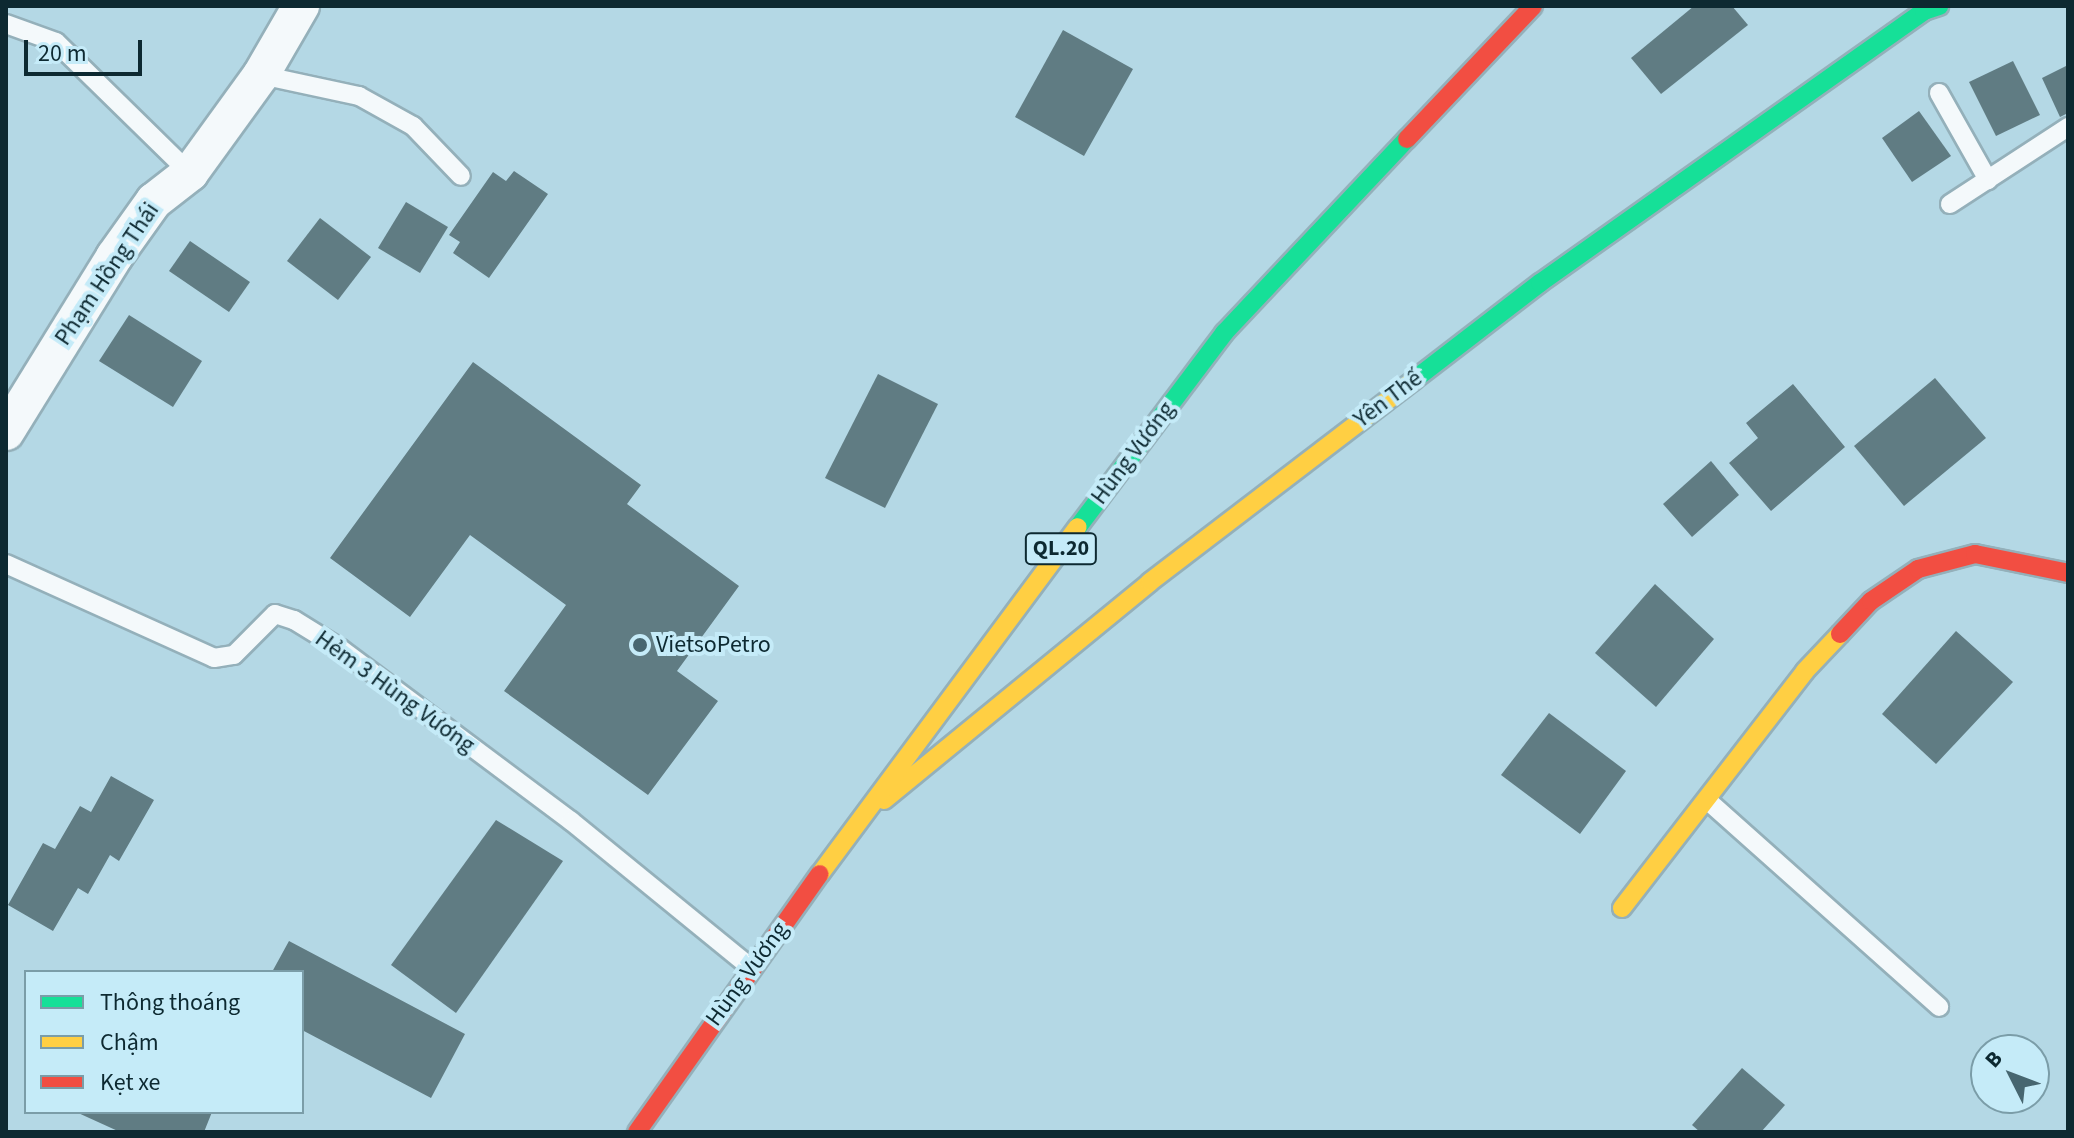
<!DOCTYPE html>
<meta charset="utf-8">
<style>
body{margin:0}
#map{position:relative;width:2074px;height:1138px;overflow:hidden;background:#b4d8e5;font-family:"Source Sans 3",sans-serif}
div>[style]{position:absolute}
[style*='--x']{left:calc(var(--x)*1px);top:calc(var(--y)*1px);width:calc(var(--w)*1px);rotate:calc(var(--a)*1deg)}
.building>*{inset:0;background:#607c83}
.roads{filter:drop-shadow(2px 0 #94b0ba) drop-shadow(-2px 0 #94b0ba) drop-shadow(0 2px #94b0ba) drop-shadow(0 -2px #94b0ba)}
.lane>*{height:18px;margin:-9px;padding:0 9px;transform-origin:9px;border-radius:9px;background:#f4f9fb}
.street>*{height:36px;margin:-18px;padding:0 18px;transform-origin:18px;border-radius:18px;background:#f4f9fb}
.fast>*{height:18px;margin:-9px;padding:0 9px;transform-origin:9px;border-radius:9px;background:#16e098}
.slow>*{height:18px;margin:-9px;padding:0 9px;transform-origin:9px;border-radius:9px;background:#ffcf43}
.jam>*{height:18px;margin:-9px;padding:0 9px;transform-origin:9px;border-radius:9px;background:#f24e42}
.dots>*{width:22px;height:22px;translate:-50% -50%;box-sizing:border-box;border:4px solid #c5ebf8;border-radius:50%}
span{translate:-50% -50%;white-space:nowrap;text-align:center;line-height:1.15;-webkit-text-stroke:8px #c5ebf8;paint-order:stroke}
.shield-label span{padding:2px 6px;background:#c5ebf8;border:2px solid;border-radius:6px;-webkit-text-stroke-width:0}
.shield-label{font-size:22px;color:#0d2931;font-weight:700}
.street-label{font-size:24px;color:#0d2931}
.poi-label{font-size:24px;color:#0d2931}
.left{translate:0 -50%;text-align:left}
.frame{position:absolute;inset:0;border:8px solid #0d2931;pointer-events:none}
.legend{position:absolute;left:24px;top:970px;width:280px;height:144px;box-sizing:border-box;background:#c5ebf8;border:2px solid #7b9da8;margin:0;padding:10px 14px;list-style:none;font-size:24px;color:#0d2931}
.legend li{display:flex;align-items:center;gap:16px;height:40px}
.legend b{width:40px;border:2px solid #7b9da8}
.north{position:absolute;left:1970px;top:1034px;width:80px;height:80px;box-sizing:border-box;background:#c5ebf8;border:2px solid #7b9da8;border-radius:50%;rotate:312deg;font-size:22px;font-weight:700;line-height:32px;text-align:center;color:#0d2931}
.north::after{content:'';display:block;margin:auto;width:28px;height:36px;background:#476670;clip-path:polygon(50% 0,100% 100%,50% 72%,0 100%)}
.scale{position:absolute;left:24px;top:40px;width:118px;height:36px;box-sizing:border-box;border:4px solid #0d2931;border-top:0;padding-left:10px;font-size:24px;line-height:28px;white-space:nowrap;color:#0d2931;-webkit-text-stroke:6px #c5ebf8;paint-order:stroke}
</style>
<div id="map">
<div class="building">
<div style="clip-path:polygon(1694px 6px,1732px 6px,1748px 25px,1661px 94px,1631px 58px)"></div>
<div style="clip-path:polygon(1063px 30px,1133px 69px,1084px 156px,1015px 117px)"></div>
<div style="clip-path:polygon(2013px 61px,2040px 115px,1996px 136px,1969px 82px)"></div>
<div style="clip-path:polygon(2068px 65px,2068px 113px,2060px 117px,2042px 78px)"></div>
<div style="clip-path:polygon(1919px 111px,1951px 156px,1912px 182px,1882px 138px)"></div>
<div style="clip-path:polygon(514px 171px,548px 194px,489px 278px,453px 253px,460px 242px,449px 235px,493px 172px,506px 181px)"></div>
<div style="clip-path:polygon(406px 202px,448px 227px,420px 273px,378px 248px)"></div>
<div style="clip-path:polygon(320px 218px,371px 257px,338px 300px,287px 261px)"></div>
<div style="clip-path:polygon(190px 241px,250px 282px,229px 312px,169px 271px)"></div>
<div style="clip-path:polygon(129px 315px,202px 361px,173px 407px,99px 361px)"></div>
<div style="clip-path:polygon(473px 362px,641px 485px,627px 504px,739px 586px,677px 671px,718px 701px,648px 795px,504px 691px,566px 605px,470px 535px,410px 617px,330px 558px)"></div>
<div style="clip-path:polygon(878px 374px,938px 404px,885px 508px,825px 478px)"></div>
<div style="clip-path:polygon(1935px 378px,1986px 438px,1904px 506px,1854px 446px)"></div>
<div style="clip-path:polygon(1793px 384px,1845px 447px,1771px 511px,1729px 463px,1758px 438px,1746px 423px)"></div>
<div style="clip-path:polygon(1711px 461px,1739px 495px,1692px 537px,1663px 504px)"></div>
<div style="clip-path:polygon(1655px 584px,1714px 639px,1656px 707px,1595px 653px)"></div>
<div style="clip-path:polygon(1956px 631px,2013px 682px,1936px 764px,1882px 714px)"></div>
<div style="clip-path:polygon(1549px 713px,1626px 771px,1580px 834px,1501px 775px)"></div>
<div style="clip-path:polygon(111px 776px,154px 800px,119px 861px,110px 855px,88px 894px,78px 888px,53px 931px,8px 905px,43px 843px,55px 849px,80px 806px,91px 812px)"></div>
<div style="clip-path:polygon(496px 820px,563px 861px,456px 1013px,391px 965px)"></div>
<div style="clip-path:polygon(289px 941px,465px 1034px,431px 1098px,302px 1030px,302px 972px,272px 972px)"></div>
<div style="clip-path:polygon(1742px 1068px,1785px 1105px,1761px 1132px,1700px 1132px,1692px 1125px)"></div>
<div style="clip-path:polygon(76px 1112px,212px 1112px,204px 1132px,120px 1132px)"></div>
</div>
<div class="roads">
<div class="lane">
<div style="--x:6;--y:24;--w:53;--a:19.8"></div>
<div style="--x:56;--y:42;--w:187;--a:44.4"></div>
<div style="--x:261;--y:75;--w:100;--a:12.1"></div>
<div style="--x:359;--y:96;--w:62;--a:29.1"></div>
<div style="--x:413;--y:126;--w:69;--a:46.2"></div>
<div style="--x:1939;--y:93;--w:100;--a:60.6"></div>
<div style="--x:1950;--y:204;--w:141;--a:-33.1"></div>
<div style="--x:6;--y:564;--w:228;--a:24.3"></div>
<div style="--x:214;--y:658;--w:20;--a:-9"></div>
<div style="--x:234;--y:655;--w:58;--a:-45"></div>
<div style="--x:275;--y:614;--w:20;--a:18"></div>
<div style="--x:294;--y:620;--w:55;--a:31.7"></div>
<div style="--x:341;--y:649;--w:287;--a:36.8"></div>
<div style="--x:571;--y:821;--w:232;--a:39.2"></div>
<div style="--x:1707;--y:800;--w:311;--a:41.7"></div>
</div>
<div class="street">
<div style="--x:6;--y:432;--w:206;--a:-58.3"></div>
<div style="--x:114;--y:257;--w:69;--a:-54.5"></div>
<div style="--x:154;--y:201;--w:46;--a:-37.9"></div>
<div style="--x:190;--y:173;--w:121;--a:-54.1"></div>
<div style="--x:261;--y:75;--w:80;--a:-59.9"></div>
</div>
<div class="fast">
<div style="--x:1414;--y:380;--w:159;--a:-37.6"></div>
<div style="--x:1540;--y:283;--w:471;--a:-35.3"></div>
<div style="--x:1924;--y:11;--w:16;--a:-18"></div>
<div style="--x:1078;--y:527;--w:243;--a:-53"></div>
<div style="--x:1224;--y:333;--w:267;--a:-46.7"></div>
</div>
<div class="slow">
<div style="--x:884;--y:800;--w:344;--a:-39.3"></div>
<div style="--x:1150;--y:582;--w:332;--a:-37.4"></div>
<div style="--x:820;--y:874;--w:432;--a:-53.4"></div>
<div style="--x:1622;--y:908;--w:299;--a:-52.3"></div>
<div style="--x:1805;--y:671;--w:51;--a:-46.6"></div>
</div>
<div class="jam">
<div style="--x:1407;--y:139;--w:183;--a:-46.5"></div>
<div style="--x:1840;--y:634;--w:45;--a:-46.8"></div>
<div style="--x:1871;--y:601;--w:57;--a:-34.2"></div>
<div style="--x:1918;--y:569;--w:59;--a:-14.7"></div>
<div style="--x:1975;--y:554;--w:95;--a:11.5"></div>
<div style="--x:637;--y:1132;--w:316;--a:-54.7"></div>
</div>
</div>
<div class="dots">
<div style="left:640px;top:645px;background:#476670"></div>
</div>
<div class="shield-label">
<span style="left:1061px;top:549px">QL.20</span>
</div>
<div class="street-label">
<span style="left:107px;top:274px;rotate:-56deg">Phạm Hồng Thái</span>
<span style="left:1388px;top:399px;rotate:-37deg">Yên Thế</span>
<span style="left:1133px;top:453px;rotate:-53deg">Hùng Vương</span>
<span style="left:395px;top:692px;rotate:36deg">Hẻm 3 Hùng Vương</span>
<span style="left:747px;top:974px;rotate:-54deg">Hùng Vương</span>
</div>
<div class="poi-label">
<span class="left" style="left:656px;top:645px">VietsoPetro</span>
</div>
<div class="frame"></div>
<ul class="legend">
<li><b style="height:10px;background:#16e098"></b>Thông thoáng</li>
<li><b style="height:10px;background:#ffcf43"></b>Chậm</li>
<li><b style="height:10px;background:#f24e42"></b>Kẹt xe</li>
</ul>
<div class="north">B</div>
<div class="scale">20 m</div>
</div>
